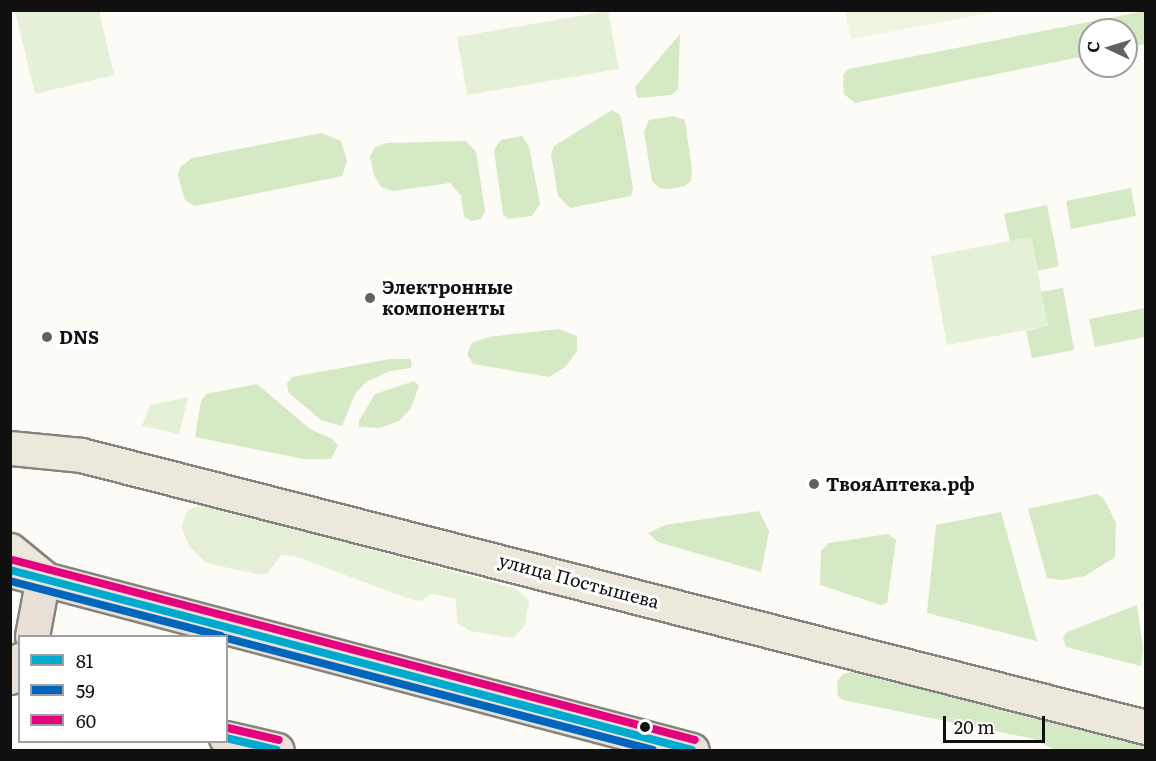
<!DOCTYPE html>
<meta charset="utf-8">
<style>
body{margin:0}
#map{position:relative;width:1156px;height:761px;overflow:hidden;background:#fcfbf5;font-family:Literata,serif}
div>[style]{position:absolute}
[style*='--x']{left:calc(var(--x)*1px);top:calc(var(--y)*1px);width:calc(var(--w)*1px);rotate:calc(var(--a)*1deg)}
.green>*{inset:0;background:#e4f1d6}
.forest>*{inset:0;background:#d5e9c4}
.pitch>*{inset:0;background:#eef6e0}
.roads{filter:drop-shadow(2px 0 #848380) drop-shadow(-2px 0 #848380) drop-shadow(0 2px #848380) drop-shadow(0 -2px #848380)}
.major>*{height:33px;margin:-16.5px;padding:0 16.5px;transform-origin:16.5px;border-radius:16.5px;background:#ece8db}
.highway>*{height:33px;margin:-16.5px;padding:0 16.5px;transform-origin:16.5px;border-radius:16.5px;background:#e9e1d7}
.bus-1>*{height:8px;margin:-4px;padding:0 4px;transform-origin:4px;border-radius:4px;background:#00a9ce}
.bus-2>*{height:8px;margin:-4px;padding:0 4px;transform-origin:4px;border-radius:4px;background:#0065bd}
.bus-3>*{height:8px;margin:-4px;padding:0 4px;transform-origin:4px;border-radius:4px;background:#e5007d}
.dots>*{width:16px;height:16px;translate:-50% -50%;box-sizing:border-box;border:3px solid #fff;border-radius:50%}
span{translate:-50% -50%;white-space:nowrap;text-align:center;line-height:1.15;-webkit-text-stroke:6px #fff;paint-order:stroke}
.poi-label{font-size:18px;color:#101010;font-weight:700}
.left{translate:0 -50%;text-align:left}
.street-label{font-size:18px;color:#101010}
.frame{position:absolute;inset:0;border:12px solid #101010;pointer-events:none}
.legend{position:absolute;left:18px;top:635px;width:210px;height:108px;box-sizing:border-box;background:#fff;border:2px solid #9f9f9f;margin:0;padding:8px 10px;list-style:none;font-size:18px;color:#101010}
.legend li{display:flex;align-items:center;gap:12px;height:30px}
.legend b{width:30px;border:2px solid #9f9f9f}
.north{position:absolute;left:1078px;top:18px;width:60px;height:60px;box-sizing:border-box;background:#fff;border:2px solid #9f9f9f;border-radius:50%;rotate:274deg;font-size:16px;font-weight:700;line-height:24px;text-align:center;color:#101010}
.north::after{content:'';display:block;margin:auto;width:21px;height:27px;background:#636260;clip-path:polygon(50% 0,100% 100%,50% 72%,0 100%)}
.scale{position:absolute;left:943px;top:716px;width:102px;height:27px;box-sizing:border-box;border:3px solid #101010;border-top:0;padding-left:8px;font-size:18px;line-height:21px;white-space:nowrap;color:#101010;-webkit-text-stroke:4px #fff;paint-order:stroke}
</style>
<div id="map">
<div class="green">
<div style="clip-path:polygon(15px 11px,99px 11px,114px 75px,35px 94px)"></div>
<div style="clip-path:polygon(608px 11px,619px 69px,467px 95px,457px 37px)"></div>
<div style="clip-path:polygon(1031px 237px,1048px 326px,947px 345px,931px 256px)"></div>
<div style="clip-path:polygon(188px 397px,179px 434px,142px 426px,150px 405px)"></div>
<div style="clip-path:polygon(203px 504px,517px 589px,529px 601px,525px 625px,514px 638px,470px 631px,457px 623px,456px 599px,432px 594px,420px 601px,407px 598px,294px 556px,281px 555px,268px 573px,261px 575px,206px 563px,189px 546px,181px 526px,188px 510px)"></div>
</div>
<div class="forest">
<div style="clip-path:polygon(1145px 11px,1145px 44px,1126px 48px,1126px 30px,1090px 30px,1090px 55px,855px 103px,844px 94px,843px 75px,849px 69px)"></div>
<div style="clip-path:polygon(680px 34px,678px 89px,671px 95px,637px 98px,635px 87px)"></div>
<div style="clip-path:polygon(612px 110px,620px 115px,622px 123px,633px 188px,631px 196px,570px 208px,558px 196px,551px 155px,554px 146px)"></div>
<div style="clip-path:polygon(673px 116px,685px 120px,692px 171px,691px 181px,685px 186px,669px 189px,659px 188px,652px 181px,644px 132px,649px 120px)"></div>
<div style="clip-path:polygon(322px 133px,341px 141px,347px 161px,342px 176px,205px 204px,194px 206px,185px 200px,178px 176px,180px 167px,192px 158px)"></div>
<div style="clip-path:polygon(522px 136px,529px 147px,540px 204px,532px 216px,508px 219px,503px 214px,494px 150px,501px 140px)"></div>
<div style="clip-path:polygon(466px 141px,476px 152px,485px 211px,481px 219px,472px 221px,464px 217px,461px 196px,450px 183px,393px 191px,381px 187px,374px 175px,370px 157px,375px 147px,387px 143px)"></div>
<div style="clip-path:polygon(1131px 188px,1136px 216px,1071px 229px,1066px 201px)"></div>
<div style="clip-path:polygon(1047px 205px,1059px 266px,1038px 271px,1031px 237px,1010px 241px,1004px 214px)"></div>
<div style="clip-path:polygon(1063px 288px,1074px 350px,1032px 358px,1026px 331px,1048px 326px,1041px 292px)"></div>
<div style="clip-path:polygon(1145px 308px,1145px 337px,1095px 347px,1089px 319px)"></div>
<div style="clip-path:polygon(559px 329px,577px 336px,577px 351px,565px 367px,549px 377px,473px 364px,467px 354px,472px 343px,488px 337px)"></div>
<div style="clip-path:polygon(390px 359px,410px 359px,412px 364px,411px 368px,390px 371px,366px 382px,355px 394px,342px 426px,321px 420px,288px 392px,287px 383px,292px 377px)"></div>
<div style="clip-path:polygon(414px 381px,419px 386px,411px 408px,399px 421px,379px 428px,359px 427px,359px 421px,375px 394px)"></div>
<div style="clip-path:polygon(257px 384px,310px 429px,332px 439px,338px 445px,331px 459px,303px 459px,195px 437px,201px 401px,206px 394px)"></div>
<div style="clip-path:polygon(1097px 494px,1104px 499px,1116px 523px,1115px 557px,1085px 576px,1062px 580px,1047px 578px,1028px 509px)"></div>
<div style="clip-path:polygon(759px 511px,769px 531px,761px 572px,658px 542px,648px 533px,665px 525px)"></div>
<div style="clip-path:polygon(1001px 512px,1037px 641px,927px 613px,936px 525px)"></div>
<div style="clip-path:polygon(888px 534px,896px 540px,887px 603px,881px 605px,820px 585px,821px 551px,829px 543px)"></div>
<div style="clip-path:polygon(1137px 605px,1143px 649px,1141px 666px,1066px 647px,1063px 638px,1067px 632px)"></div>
<div style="clip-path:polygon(851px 672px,1145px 743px,1145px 750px,1055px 750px,1034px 739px,843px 700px,838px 696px,837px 682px,843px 674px)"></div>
</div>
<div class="pitch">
<div style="clip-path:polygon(845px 11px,845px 10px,1001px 11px,851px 39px)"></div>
</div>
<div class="roads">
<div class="major">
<div style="--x:10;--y:448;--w:71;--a:5.6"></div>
<div style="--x:81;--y:455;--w:1099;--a:14.33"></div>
<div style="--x:10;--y:550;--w:43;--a:39.3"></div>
</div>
<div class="highway">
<div style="--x:10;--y:570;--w:705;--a:14.78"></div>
<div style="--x:32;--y:636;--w:60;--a:-79.4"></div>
<div style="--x:10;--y:677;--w:20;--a:-60"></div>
<div style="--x:226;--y:738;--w:52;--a:13.2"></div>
</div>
</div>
<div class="bus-1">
<div style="--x:10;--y:570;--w:705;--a:14.78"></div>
<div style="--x:226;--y:738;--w:52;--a:13.2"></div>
</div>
<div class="bus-2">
<div style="--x:10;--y:581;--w:218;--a:14.6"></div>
<div style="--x:226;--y:638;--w:441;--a:14.7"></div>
</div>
<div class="bus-3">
<div style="--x:13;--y:560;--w:705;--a:14.78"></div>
<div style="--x:228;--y:728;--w:52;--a:13.2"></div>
</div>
<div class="dots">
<div style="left:370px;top:298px;background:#636260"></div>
<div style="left:47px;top:337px;background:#636260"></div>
<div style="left:814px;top:484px;background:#636260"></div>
<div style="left:645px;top:727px;background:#101010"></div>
</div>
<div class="poi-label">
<span class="left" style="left:382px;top:298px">Электронные<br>компоненты</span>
<span class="left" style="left:59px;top:337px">DNS</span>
<span class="left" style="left:826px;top:484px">ТвояАптека.рф</span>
</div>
<div class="street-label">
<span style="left:579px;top:581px;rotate:15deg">улица Постышева</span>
</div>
<div class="frame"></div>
<ul class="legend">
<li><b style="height:8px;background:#00a9ce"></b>81</li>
<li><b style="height:8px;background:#0065bd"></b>59</li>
<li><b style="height:8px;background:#e5007d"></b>60</li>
</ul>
<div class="north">С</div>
<div class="scale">20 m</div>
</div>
